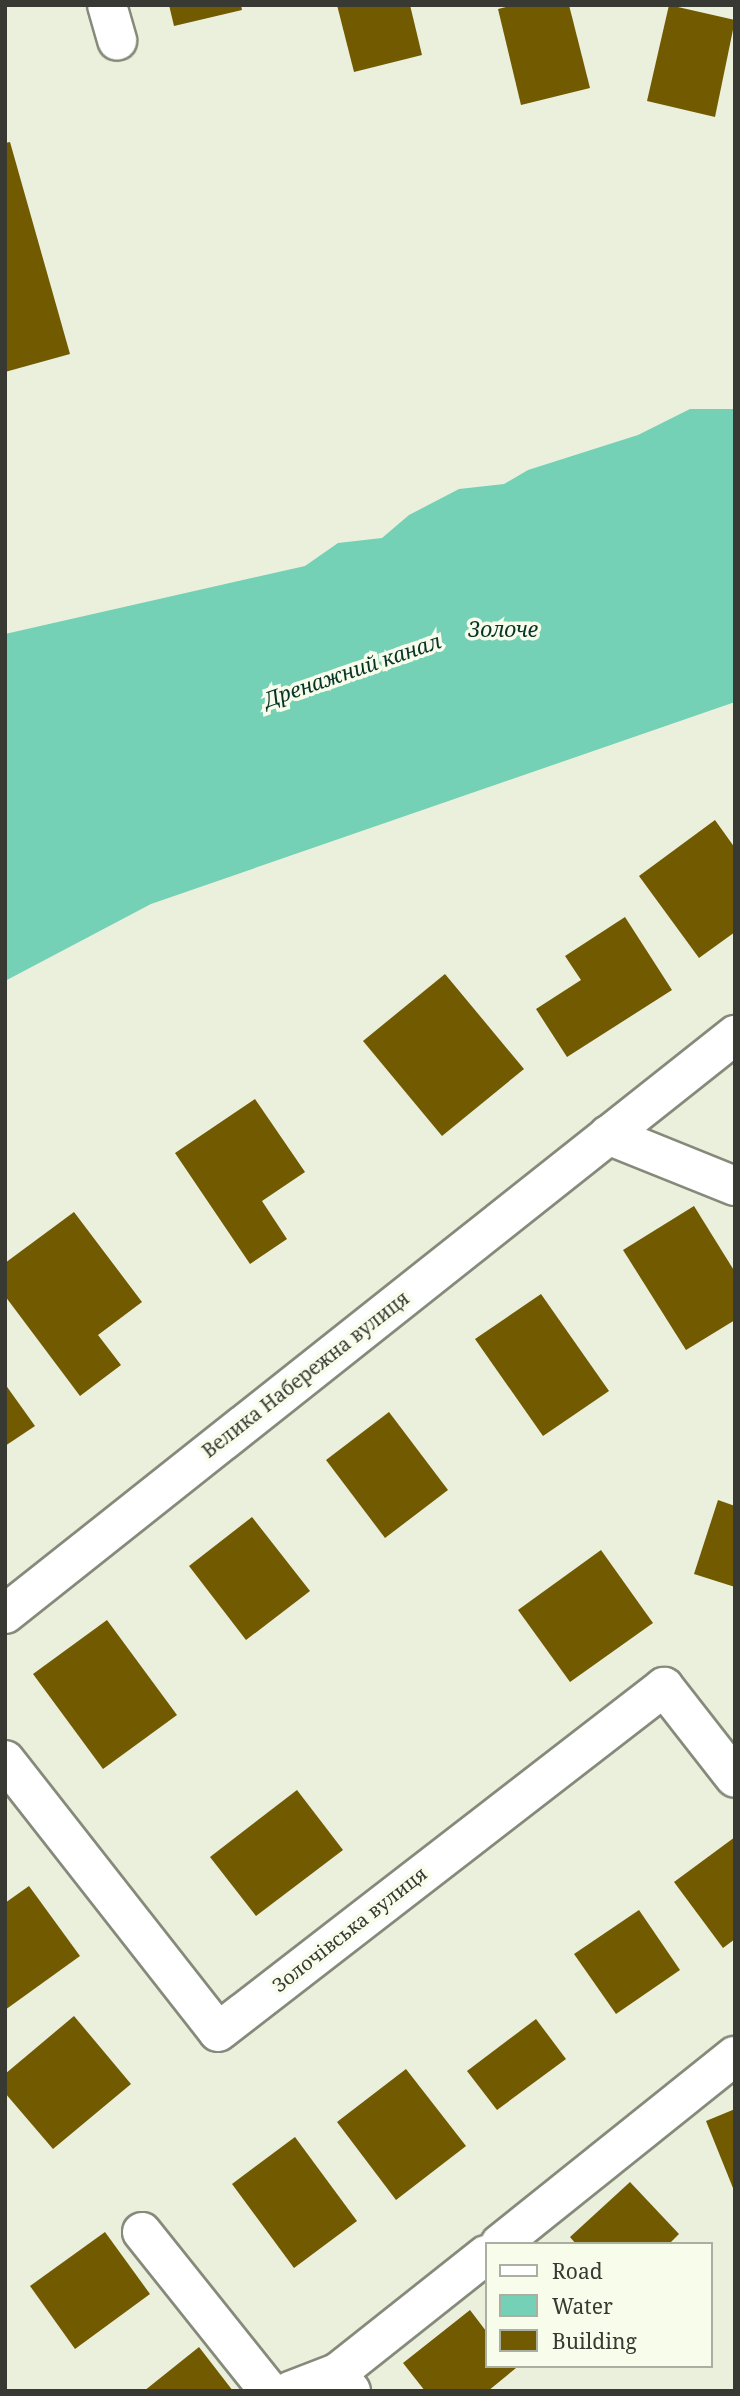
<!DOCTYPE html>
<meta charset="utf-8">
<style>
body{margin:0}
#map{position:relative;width:740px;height:2396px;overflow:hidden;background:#ebf0dd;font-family:"Noto Serif",serif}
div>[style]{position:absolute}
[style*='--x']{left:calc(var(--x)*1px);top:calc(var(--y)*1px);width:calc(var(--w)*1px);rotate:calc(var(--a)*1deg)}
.water>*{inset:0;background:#75d1b5}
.building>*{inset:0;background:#715a00}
.roads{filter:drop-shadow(2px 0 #868a7a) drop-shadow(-2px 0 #868a7a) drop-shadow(0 2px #868a7a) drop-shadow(0 -2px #868a7a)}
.minor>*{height:38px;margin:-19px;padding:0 19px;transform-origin:19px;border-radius:19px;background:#fff}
span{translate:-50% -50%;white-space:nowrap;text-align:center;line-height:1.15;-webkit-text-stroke:7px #f8fdeb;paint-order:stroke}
.street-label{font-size:19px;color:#373932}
.water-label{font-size:21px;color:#073429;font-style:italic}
.frame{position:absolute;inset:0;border:7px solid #373932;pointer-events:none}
.legend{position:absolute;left:485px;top:2242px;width:228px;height:126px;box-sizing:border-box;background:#f8fdeb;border:2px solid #abafa1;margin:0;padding:9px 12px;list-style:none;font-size:21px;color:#373932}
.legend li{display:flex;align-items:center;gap:14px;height:35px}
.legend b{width:35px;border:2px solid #abafa1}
</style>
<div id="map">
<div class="water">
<div style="clip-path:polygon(690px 409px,735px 409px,735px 702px,151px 904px,5px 981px,5px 634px,305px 566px,338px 543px,382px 538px,409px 515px,459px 489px,504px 484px,528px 470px,638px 435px)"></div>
</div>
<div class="building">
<div style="clip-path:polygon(169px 5px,241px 5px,242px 10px,174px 26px)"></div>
<div style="clip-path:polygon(337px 5px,410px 5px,422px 55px,354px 72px)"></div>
<div style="clip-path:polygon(514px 5px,569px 5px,590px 88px,521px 105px,498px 9px)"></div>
<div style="clip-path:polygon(669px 5px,735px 20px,715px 117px,647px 101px)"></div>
<div style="clip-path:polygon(10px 142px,70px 354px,5px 372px,5px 143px)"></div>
<div style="clip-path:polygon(715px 820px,735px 848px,735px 932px,699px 958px,639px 876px)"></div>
<div style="clip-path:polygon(625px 917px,672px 990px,567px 1057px,536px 1009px,581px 980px,565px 956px)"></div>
<div style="clip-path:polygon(445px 974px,524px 1069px,442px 1136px,363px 1041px)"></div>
<div style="clip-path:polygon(255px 1099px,305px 1172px,262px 1201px,287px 1239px,250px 1264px,175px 1153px)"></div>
<div style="clip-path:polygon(694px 1206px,735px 1272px,735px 1320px,686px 1350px,623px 1250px)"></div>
<div style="clip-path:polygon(74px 1212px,142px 1302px,98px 1335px,121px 1365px,80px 1396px,5px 1296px,5px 1263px)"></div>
<div style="clip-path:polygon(541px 1294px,609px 1391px,543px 1436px,475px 1339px)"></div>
<div style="clip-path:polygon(5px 1384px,35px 1426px,5px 1446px)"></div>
<div style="clip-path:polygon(389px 1412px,448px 1490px,385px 1538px,326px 1460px)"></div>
<div style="clip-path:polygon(718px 1500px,735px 1506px,735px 1587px,694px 1574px)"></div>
<div style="clip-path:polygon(252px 1517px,310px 1591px,246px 1640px,189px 1566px)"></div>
<div style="clip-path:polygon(601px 1550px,653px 1623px,570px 1682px,518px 1610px)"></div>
<div style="clip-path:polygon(107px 1620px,177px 1715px,103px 1769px,33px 1674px)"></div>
<div style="clip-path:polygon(297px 1790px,343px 1850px,256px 1916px,210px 1857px)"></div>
<div style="clip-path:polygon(735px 1837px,735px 1939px,723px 1948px,674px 1882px)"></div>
<div style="clip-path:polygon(29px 1886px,80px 1956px,5px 2010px,5px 1903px)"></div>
<div style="clip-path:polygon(639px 1910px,680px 1970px,616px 2014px,574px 1954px)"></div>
<div style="clip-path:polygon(74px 2016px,131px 2084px,53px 2149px,5px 2093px,5px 2074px)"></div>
<div style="clip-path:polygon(536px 2019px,566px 2059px,497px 2110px,467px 2071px)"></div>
<div style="clip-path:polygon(406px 2069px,466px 2146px,396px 2200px,337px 2122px)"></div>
<div style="clip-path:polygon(735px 2109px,735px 2193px,706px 2121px)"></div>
<div style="clip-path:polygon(295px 2137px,357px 2221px,294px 2268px,232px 2184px)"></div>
<div style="clip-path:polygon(630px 2182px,679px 2234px,669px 2244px,576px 2244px,570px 2237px)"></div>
<div style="clip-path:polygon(105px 2232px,150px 2294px,75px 2349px,30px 2286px)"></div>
<div style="clip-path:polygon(470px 2310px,486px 2331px,486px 2366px,516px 2368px,488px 2391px,425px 2391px,403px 2363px)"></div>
<div style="clip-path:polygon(199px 2347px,233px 2391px,144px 2391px)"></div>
</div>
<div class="roads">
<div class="minor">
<div style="--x:107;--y:5;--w:37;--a:74"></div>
<div style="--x:608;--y:1135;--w:137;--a:21.9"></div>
<div style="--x:5;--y:1614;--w:932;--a:-38.42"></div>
<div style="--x:5;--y:1760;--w:345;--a:51.9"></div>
<div style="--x:218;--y:2032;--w:564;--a:-37.72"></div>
<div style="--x:664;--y:1687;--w:115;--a:52"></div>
<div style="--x:142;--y:2232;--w:203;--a:51.4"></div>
<div style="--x:500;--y:2244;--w:301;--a:-38.7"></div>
<div style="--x:290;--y:2391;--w:50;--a:-21"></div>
<div style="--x:351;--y:2391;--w:23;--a:-128"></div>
<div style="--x:337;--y:2373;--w:190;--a:-38.4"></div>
</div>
</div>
<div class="street-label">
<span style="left:306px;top:1375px;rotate:-38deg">Велика Набережна вулиця</span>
<span style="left:350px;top:1930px;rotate:-38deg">Золочівська вулиця</span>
</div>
<div class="water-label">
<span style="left:503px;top:629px">Золоче</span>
<span style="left:352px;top:670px;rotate:-19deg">Дренажний канал</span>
</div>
<div class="frame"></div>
<ul class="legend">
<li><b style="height:9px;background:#fff"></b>Road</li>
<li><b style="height:19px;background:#75d1b5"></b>Water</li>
<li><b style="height:19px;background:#715a00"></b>Building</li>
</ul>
</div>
